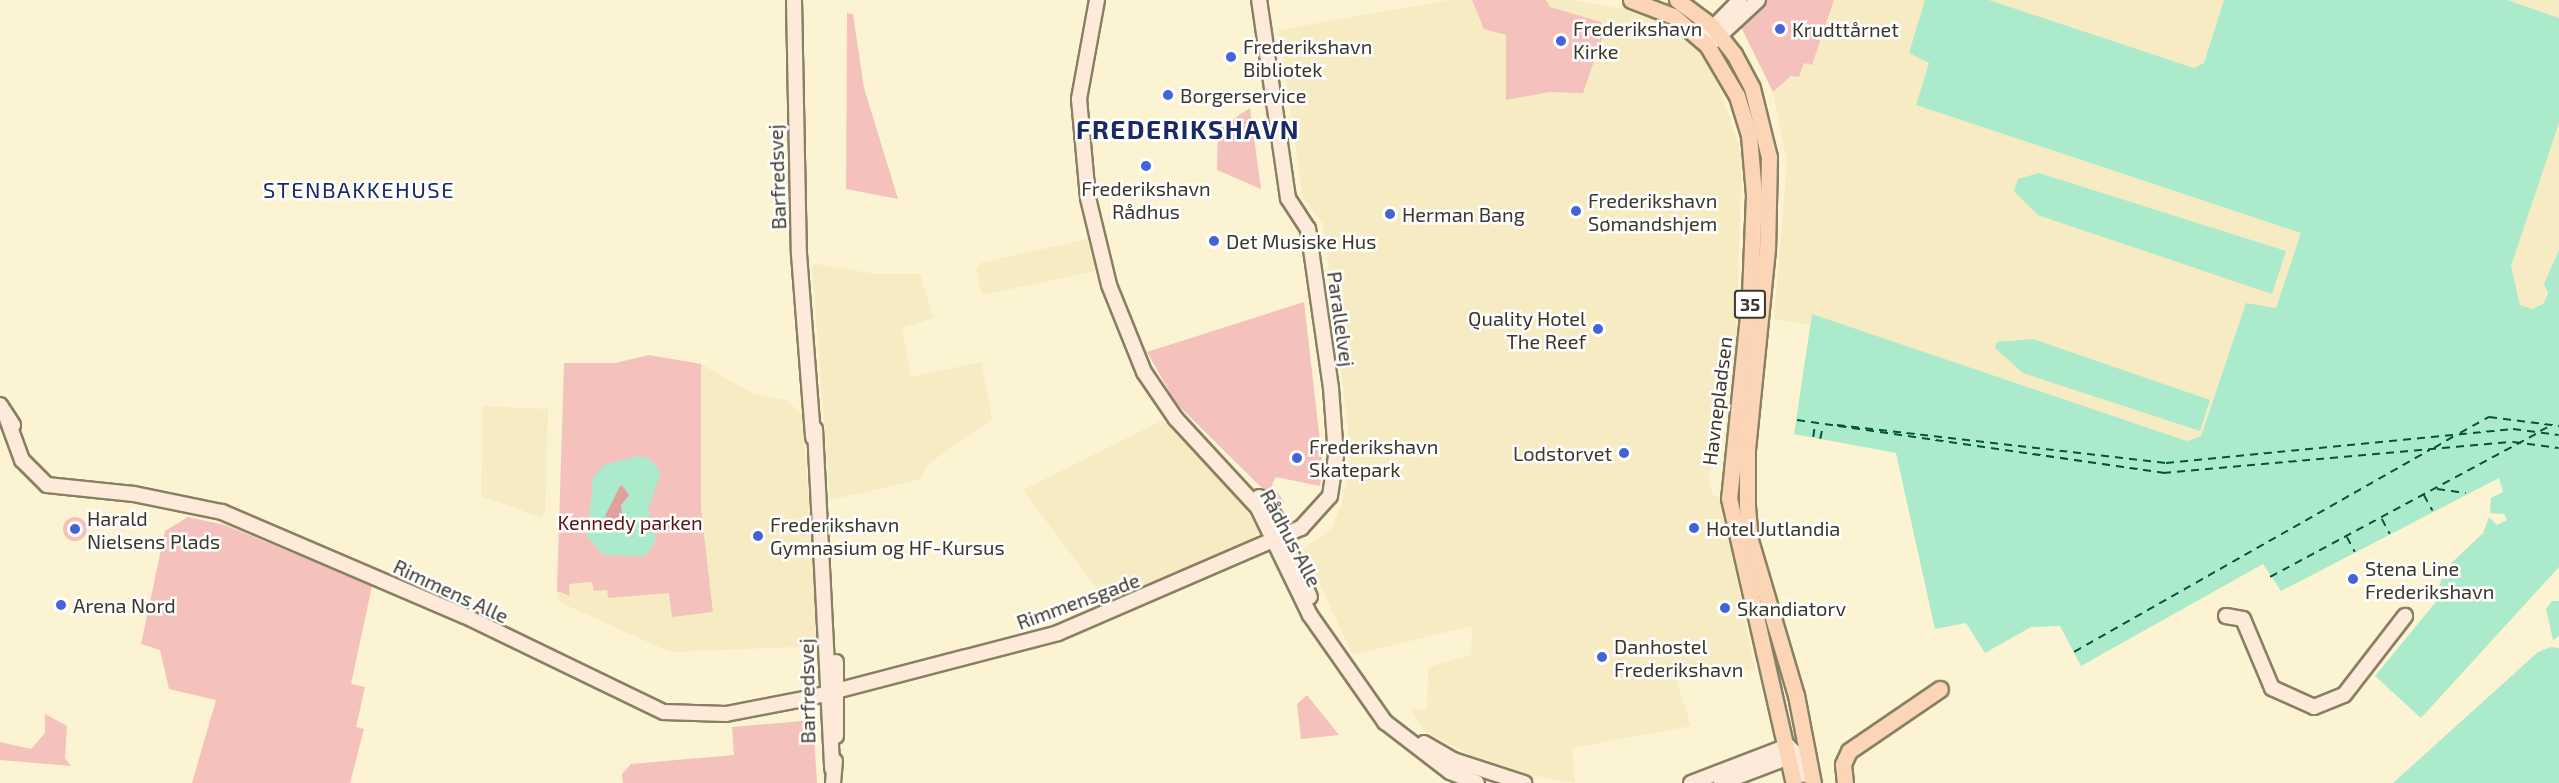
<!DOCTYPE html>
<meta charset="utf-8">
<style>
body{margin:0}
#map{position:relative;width:2559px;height:783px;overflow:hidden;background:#fcf3d2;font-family:"Exo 2",sans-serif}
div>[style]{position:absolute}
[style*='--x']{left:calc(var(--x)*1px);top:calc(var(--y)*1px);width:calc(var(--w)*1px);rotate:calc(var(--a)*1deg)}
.built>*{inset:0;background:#f6ebc2}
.green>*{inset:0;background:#f4c1bc}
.round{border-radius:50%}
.forest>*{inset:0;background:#e0a19c}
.water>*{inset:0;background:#aceacc}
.ferry>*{height:1.5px;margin-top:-0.75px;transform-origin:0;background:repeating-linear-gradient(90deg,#01543a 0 8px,transparent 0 14px)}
.roads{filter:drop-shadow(2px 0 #888062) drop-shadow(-2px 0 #888062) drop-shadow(0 2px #888062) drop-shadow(0 -2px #888062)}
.secondary>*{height:14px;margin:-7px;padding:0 7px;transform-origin:7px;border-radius:7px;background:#fdeadb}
.primary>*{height:15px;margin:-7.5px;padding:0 7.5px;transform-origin:7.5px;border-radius:7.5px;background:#fbd5b6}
.dots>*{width:16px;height:16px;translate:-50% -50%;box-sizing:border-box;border:3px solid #fff;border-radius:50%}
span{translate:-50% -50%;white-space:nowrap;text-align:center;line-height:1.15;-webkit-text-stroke:5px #fff;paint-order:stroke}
.shield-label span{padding:2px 4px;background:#fff;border:2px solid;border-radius:4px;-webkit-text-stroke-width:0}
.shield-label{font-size:18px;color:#3b372a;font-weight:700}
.poi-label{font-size:20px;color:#3b372a}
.left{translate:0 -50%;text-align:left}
.right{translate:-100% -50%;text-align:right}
.street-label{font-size:20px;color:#3b372a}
.park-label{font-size:20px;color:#5b1113}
.quarter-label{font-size:22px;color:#1a2a62;letter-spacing:1.5px}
.district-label{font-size:26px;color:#1a2a62;font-weight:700;letter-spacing:1.5px}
</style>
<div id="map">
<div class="built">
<div style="clip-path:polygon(1449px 0,1570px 0,1658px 15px,1683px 29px,1710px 60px,1742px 155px,1736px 340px,1714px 465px,1708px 472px,1712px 494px,1720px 498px,1755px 669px,1722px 679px,1719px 663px,1674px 673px,1691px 726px,1572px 748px,1575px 783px,1496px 769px,1425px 731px,1410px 709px,1427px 709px,1428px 667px,1471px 655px,1472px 626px,1353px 655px,1303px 549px,1331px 529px,1341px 505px,1350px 469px,1348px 429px,1323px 224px,1303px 198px,1279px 30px)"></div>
<div style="clip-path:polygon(1834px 0,1926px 0,1909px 53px,1929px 63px,1916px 105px,2302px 233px,2276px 308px,2246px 303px,2201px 436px,2187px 441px,1812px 314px,1810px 325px,1774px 319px,1787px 163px,1773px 92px,1792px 76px,1799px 77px,1804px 63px,1812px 65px)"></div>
<div style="clip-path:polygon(1989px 0,2224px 0,2204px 63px,2194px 68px)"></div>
<div style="clip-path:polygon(2507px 0,2559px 0,2559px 18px)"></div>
<div style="clip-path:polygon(2559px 123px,2559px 250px,2543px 304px,2531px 309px,2520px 305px,2511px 266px)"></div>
<div style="clip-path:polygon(1088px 239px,1096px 271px,982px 295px,976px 269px,980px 263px)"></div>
<div style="clip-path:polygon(816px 264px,876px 274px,920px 274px,933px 318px,902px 328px,911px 377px,981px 362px,992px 419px,928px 464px,921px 479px,830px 500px,812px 267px)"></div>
<div style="clip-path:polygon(701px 364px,755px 395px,786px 400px,802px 414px,820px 646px,670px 652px,559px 602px,557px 591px,570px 596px,569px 584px,592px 582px,607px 589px,608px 598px,669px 592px,683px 615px,713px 612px,701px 508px)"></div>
<div style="clip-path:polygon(483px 406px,548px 409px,545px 513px,540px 517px,481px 496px)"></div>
<div style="clip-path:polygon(1163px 420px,1226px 479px,1260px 532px,1237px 551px,1109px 605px,1023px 490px)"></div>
</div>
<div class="green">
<div style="clip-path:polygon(1472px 0,1546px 0,1550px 7px,1601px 22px,1605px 30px,1583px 93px,1549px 92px,1506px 100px,1506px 35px,1484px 29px)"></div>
<div style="clip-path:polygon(1763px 0,1834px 0,1812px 65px,1804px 63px,1799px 77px,1791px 76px,1773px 92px,1740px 25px)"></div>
<div style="clip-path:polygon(847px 13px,853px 14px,864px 88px,898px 199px,846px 189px)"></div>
<div style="clip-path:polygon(1250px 108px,1261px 189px,1217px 170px,1218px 129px)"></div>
<div style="clip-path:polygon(1304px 302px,1323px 468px,1320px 486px,1276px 477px,1272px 484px,1284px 502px,1280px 512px,1271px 497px,1176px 403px,1147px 352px)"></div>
<div style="clip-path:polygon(649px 355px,701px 364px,701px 508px,713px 612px,672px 617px,669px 593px,608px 598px,607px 590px,594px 591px,592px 582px,569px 584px,570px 596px,557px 591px,564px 363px,615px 363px)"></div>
<div class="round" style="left:63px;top:517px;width:24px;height:24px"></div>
<div style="clip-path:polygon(188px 517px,225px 525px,372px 586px,351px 684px,365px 687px,356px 727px,364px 729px,350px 783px,192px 783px,216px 700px,169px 689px,160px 650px,141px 644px,165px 531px)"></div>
<div style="clip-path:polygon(1307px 695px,1339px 735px,1301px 739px,1297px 704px)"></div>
<div style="clip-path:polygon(45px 714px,67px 726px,65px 758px,71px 766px,0 760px,0 742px,31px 749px,45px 733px)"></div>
<div style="clip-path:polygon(813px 720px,817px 783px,623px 783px,622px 774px,631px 764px,734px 755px,732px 727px)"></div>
</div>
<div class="forest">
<div style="clip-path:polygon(625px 484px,629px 495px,623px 520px,611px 524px,605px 516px,614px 489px)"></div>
</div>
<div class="water">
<div style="clip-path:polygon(1925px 0,1989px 0,2194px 68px,2204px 63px,2224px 0,2507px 0,2559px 18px,2559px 123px,2511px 266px,2520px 305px,2532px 309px,2543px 304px,2548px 293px,2544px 284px,2559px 250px,2559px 567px,2421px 718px,2375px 676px,2435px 603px,2444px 570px,2483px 533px,2489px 517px,2497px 525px,2507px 520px,2504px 514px,2490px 513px,2491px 498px,2503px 492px,2499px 478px,2281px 591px,2263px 564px,2081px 666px,2060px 626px,2031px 627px,1985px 653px,1966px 623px,1935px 629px,1896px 453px,1794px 434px,1812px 314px,2187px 441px,2201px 436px,2246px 303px,2276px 308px,2301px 233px,1916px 105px,1929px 63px,1909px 53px)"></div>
<div style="clip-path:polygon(2039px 173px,2286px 251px,2272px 294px,2038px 215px,2014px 191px,2018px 179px)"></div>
<div style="clip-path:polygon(2033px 339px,2210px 400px,2200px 431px,2023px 373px,1995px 348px,1997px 342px)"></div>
<div style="clip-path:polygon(evenodd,637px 456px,650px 459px,661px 473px,648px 508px,656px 540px,645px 556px,603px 555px,587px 536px,593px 478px,604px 465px,637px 456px,621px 484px,629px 495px,621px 505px,623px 520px,611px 524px,605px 516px,621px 484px)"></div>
<div style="clip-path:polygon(2552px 601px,2559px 601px,2559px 636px,2553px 640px,2546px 609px)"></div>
<div style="clip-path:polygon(2551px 647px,2559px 648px,2559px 783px,2393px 783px,2538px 652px)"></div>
</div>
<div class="ferry">
<div style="--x:1797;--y:420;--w:370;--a:8.2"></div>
<div style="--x:2163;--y:473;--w:351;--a:-5.1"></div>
<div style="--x:2513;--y:442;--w:46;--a:7.4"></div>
<div style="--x:1837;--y:425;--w:331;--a:6.6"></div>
<div style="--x:2166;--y:463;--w:349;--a:-5.6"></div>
<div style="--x:2513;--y:429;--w:46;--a:7.4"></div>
<div style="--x:2540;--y:431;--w:13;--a:-27"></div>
<div style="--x:2460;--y:433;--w:33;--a:-29"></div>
<div style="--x:2489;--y:417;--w:71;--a:7.3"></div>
<div style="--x:1813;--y:437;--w:14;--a:-82"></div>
<div style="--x:1820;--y:439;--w:14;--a:-78"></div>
<div style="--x:2434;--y:448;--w:26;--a:-31"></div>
<div style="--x:2437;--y:489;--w:29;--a:8"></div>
<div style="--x:2424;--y:495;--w:18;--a:61"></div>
<div style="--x:2382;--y:519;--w:17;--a:62"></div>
<div style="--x:2347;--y:537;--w:17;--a:62"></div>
<div style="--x:2270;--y:577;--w:302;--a:-28.3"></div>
<div style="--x:2074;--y:652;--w:409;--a:-29.6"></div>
</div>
<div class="roads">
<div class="secondary">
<div style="--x:794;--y:0;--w:254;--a:88.9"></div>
<div style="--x:799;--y:254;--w:184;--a:85.6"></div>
<div style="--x:1097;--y:0;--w:101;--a:100.3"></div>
<div style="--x:1079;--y:99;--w:99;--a:84.8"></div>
<div style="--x:1088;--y:198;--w:89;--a:76.4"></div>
<div style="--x:1109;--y:285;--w:94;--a:68.1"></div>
<div style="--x:1144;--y:372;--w:57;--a:55.8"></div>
<div style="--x:1176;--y:419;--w:121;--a:47.3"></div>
<div style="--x:1258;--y:508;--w:119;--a:64.1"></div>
<div style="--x:1310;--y:615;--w:131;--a:55"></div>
<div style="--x:1385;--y:722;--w:82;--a:37.6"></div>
<div style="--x:1450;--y:772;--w:29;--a:22"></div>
<div style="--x:1702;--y:39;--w:54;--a:-45.7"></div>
<div style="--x:1714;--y:41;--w:60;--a:-43"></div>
<div style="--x:0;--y:405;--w:24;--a:57"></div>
<div style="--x:7;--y:419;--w:44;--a:69.9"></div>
<div style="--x:22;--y:460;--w:35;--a:45"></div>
<div style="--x:47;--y:485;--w:87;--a:5.9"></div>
<div style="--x:134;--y:494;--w:90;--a:11.6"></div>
<div style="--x:222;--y:512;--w:264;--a:23.2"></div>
<div style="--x:465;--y:616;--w:221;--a:25.8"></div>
<div style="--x:664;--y:712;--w:62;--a:1.8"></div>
<div style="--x:726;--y:714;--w:85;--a:-10.9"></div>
<div style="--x:809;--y:698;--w:257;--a:-14.6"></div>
<div style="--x:1058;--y:633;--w:265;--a:-23.4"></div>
<div style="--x:1301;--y:528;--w:43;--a:-47.8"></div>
<div style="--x:1330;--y:496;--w:40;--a:-81.5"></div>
<div style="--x:1336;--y:456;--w:68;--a:-94.2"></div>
<div style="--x:1331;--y:388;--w:161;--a:-98.2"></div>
<div style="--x:1308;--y:229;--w:37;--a:-123"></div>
<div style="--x:1288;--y:198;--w:200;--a:-98.3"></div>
<div style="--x:815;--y:429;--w:340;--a:87.1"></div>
<div style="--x:1259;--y:497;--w:26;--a:51"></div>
<div style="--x:1275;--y:517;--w:87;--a:66.4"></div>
<div style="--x:2226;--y:616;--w:17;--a:10"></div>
<div style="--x:2243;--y:619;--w:75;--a:67.2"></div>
<div style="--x:2272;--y:688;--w:46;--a:24.3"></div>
<div style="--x:2314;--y:707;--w:32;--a:-22"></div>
<div style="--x:2344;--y:695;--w:100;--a:-52.3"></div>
<div style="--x:836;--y:736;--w:74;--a:-90"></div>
<div style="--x:1424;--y:743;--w:34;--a:30"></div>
<div style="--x:1453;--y:760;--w:75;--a:17.9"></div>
<div style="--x:833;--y:783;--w:22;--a:-85"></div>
<div style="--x:1691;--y:783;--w:104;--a:-20.9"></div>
<div style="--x:1788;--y:746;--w:18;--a:43"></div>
<div style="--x:1801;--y:758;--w:17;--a:80"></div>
<div style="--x:1721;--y:783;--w:81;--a:-20.9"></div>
</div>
<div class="primary">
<div style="--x:1631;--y:0;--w:45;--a:20.9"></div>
<div style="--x:1673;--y:16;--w:45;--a:40.5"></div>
<div style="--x:1707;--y:45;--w:59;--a:59.5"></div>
<div style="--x:1737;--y:96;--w:41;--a:72.9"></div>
<div style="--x:1749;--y:135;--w:60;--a:85.2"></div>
<div style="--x:1754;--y:195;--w:101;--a:92.3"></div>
<div style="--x:1750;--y:296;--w:203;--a:95.9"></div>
<div style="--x:1729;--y:498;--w:292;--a:77.2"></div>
<div style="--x:1677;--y:0;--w:44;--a:36.6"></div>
<div style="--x:1712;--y:26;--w:36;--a:52"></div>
<div style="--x:1734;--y:54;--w:38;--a:62"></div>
<div style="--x:1752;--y:88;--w:71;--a:76.2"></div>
<div style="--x:1769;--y:157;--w:92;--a:91.2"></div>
<div style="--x:1767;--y:249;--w:202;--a:95.7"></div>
<div style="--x:1747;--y:450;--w:56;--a:90"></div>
<div style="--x:1747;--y:506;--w:34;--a:85"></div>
<div style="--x:1750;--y:540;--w:162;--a:73.5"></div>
<div style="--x:1796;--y:695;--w:90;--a:79.1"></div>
<div style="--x:1845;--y:783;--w:19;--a:-96"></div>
<div style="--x:1843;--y:764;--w:14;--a:-65"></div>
<div style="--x:1849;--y:751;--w:110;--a:-34.3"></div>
</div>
</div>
<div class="dots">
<div style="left:1780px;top:29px;background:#4364d7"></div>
<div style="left:1561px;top:41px;background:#4364d7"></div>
<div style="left:1231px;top:57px;background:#4364d7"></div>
<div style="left:1168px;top:95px;background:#4364d7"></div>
<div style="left:1146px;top:166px;background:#4364d7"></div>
<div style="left:1576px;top:211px;background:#4364d7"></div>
<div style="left:1390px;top:214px;background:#4364d7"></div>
<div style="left:1214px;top:241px;background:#4364d7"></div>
<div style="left:1598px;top:329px;background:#4364d7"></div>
<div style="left:1624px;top:453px;background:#4364d7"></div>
<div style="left:1297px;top:458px;background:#4364d7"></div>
<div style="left:1694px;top:528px;background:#4364d7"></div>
<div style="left:75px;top:529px;background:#4364d7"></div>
<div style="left:758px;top:536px;background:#4364d7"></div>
<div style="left:2353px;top:579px;background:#4364d7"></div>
<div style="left:61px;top:605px;background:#4364d7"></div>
<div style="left:1725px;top:608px;background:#4364d7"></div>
<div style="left:1602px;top:657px;background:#4364d7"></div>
</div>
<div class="shield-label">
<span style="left:1750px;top:304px">35</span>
</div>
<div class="poi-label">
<span class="left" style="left:1573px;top:40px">Frederikshavn<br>Kirke</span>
<span class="left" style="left:1792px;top:29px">Krudttårnet</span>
<span class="left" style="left:1243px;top:58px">Frederikshavn<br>Bibliotek</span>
<span class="left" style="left:1180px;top:95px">Borgerservice</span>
<span style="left:1146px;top:200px">Frederikshavn<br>Rådhus</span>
<span class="left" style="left:1588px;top:212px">Frederikshavn<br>Sømandshjem</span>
<span class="left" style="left:1402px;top:214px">Herman Bang</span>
<span class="left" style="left:1226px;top:241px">Det Musiske Hus</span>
<span class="right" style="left:1586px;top:330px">Quality Hotel<br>The Reef</span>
<span class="left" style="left:1309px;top:458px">Frederikshavn<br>Skatepark</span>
<span class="right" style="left:1612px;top:453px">Lodstorvet</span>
<span class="left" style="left:87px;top:530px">Harald<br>Nielsens Plads</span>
<span class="left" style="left:770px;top:536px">Frederikshavn<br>Gymnasium og HF-Kursus</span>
<span class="left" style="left:1706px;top:528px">Hotel Jutlandia</span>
<span class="left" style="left:2365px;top:580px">Stena Line<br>Frederikshavn</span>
<span class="left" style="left:73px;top:605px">Arena Nord</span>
<span class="left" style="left:1737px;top:608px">Skandiatorv</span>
<span class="left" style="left:1614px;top:658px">Danhostel<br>Frederikshavn</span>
</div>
<div class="street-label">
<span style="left:777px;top:177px;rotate:-92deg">Barfredsvej</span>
<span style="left:1341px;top:319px;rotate:82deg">Parallelvej</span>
<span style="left:1717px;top:401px;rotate:-83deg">Havnepladsen</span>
<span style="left:1291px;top:538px;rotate:62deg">Rådhus Alle</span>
<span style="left:451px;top:591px;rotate:25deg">Rimmens Alle</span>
<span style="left:1078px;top:601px;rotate:-20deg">Rimmensgade</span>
<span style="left:807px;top:691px;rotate:-91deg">Barfredsvej</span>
</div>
<div class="park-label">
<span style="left:630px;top:522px">Kennedy parken</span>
</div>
<div class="quarter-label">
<span style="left:359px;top:190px">STENBAKKEHUSE</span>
</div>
<div class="district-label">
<span style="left:1188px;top:129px">FREDERIKSHAVN</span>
</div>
</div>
